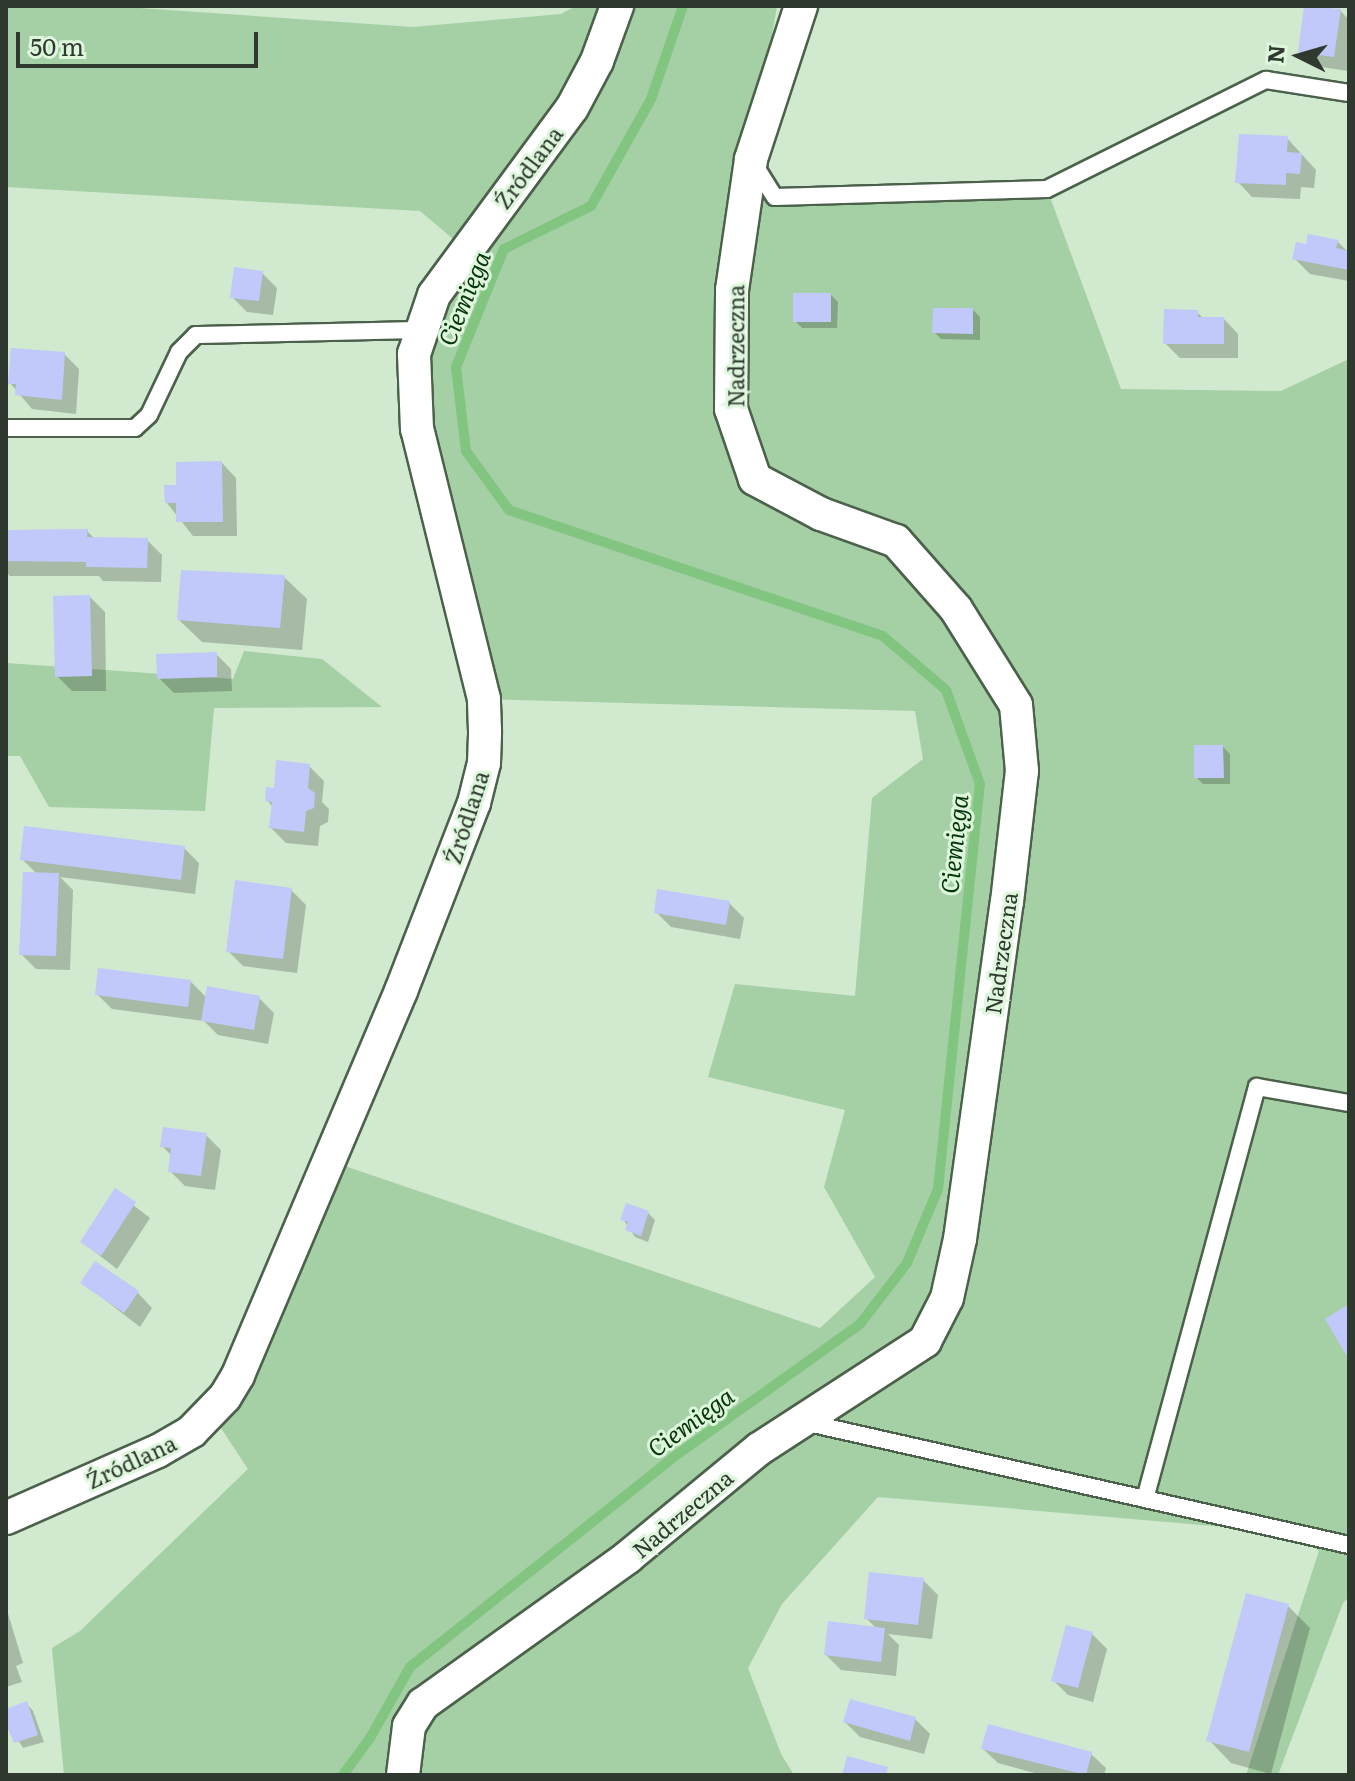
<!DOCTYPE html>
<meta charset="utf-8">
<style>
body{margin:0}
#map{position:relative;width:1355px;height:1781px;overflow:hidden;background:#d0e9cf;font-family:Literata,serif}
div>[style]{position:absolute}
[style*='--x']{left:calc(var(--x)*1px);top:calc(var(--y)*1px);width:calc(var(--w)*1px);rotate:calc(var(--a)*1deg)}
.green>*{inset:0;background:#a5cfa4}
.shadow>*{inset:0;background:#0003}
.stream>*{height:10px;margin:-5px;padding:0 5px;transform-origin:5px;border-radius:5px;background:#82c581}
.building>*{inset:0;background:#c1c8fa}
.roads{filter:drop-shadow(2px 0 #4c614b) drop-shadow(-2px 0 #4c614b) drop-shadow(0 2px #4c614b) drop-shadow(0 -2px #4c614b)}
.lane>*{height:16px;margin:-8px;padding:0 8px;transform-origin:8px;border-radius:8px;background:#fff}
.street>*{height:32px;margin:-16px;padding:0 16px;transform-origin:16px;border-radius:16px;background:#fff}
span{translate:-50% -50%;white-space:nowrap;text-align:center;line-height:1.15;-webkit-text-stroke:6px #ddf6dc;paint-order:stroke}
.street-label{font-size:22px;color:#2f392f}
.water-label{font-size:24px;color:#053609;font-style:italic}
.frame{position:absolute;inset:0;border:8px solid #2f392f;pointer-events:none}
.north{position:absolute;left:1259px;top:16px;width:80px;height:80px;-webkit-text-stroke:6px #ddf6dc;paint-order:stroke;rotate:275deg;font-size:22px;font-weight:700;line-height:32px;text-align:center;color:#2f392f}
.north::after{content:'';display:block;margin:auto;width:28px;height:36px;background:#2f392f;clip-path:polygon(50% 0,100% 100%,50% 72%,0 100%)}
.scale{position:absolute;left:16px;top:32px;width:242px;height:36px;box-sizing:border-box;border:4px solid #2f392f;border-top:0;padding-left:10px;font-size:24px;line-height:28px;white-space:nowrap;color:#2f392f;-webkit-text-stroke:6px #ddf6dc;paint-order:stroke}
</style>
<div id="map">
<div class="green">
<div style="clip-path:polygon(6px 6px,110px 6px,413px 27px,561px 14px,576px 6px,777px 6px,751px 161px,775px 197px,1047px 189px,1121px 389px,1281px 391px,1349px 359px,1349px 1597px,1343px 1603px,1278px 1775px,1246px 1775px,1319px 1551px,1294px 1533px,878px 1497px,782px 1604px,748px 1668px,781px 1754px,794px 1775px,64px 1775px,52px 1648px,80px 1631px,248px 1469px,211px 1413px,330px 1161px,820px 1328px,875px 1277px,824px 1187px,845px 1110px,708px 1077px,735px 984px,855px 996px,872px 798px,923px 759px,915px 711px,484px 699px,414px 354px,465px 249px,420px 211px,6px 187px)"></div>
<div style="clip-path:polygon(244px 651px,322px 659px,382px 707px,214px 708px,205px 811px,49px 807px,20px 756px,6px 756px,6px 663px,233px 679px)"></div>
</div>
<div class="shadow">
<div style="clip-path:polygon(1306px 6px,1340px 10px,1349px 20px,1348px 71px,1315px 66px,1300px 51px)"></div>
<div style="clip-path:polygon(1287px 138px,1316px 170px,1314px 188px,1301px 187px,1300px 199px,1252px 197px,1238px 182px)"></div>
<div style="clip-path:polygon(1338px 242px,1349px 253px,1349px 281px,1310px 274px,1295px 259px,1308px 246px)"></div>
<div style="clip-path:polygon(262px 273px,277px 288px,273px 315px,247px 312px,232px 297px)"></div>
<div style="clip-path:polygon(831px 295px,838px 302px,837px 328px,802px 328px,795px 321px)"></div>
<div style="clip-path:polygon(973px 310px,980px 317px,980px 340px,941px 339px,934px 332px)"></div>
<div style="clip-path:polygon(1197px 312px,1204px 319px,1224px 319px,1238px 334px,1238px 358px,1180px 358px,1165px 343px)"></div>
<div style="clip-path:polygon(64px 354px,79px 369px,76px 414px,32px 409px,10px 383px)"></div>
<div style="clip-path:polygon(222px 463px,236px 478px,237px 536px,193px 536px,167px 503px,177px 487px)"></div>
<div style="clip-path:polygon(87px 531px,95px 539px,147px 540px,162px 555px,161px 582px,103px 581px,99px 576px,10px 576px,6px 572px,6px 532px)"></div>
<div style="clip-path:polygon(284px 577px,307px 599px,302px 650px,202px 642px,179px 620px)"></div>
<div style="clip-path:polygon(90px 597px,105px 612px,106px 691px,72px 691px,57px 676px)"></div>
<div style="clip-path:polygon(216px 654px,231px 669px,232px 691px,174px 693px,159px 678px)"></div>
<div style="clip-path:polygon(1223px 747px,1230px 754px,1230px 784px,1203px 784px,1196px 777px)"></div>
<div style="clip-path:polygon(309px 766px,324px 781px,322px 802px,329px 809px,328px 822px,320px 826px,318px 846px,286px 843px,271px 828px,273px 807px,267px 800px)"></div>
<div style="clip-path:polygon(184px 848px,199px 863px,195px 894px,60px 877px,73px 890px,70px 970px,36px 969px,21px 954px,37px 874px,22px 859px)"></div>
<div style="clip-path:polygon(291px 890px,306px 905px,297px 973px,243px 966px,228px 951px)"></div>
<div style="clip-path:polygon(729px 903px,744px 918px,740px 939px,671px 927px,656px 912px)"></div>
<div style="clip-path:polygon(191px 982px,207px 998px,259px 998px,274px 1013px,268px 1044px,218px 1035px,204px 1021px,112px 1009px,97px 994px)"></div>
<div style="clip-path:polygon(206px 1135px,221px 1150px,215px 1190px,185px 1186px,170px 1171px,172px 1156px,162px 1146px)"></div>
<div style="clip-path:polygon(115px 1191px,150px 1218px,117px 1269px,82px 1242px)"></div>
<div style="clip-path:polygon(648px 1213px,655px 1220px,648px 1242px,635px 1237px,623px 1219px)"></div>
<div style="clip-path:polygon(83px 1283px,138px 1293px,152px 1308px,140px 1327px)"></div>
<div style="clip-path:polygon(923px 1580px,938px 1595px,932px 1639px,888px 1634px,899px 1645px,896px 1676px,841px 1670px,826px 1655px,877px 1629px,866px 1618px)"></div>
<div style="clip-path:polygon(1288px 1606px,1310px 1628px,1271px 1774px,1231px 1763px,1209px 1740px)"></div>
<div style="clip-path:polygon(6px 1607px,23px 1663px,16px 1666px,22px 1682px,6px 1687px)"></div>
<div style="clip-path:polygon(1092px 1634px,1107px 1649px,1093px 1702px,1068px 1695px,1053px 1680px)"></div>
<div style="clip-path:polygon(27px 1704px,33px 1711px,44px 1742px,23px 1748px,12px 1730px,6px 1730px,6px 1712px)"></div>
<div style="clip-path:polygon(915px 1719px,930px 1734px,924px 1754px,860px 1737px,845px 1722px)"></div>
<div style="clip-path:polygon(983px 1749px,1091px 1754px,1106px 1768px,1104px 1775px,1042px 1775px,998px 1763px)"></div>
</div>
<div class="stream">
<div style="--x:343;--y:1775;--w:46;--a:-53.9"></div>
<div style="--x:370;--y:1738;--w:81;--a:-60.6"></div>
<div style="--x:410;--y:1667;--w:342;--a:-38.5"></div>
<div style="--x:678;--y:1454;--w:224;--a:-35.5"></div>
<div style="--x:860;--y:1324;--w:77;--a:-52.4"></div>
<div style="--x:907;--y:1263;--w:80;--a:-67.3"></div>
<div style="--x:938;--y:1189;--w:407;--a:-84.1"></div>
<div style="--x:980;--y:784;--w:100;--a:-109.9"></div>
<div style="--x:946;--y:690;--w:83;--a:-139.4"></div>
<div style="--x:883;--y:636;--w:395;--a:-161.4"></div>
<div style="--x:509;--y:510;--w:73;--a:-126.1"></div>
<div style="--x:466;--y:451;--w:85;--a:-96.8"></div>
<div style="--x:456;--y:367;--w:127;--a:-67.9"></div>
<div style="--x:504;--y:249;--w:97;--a:-26.3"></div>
<div style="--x:591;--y:206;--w:123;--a:-60.7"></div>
<div style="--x:651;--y:99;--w:98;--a:-71"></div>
</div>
<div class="building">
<div style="clip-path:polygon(1304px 6px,1341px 9px,1334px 57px,1298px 52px)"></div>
<div style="clip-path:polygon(1239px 134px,1288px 136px,1287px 152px,1302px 153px,1300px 174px,1286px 173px,1286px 185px,1235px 183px)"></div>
<div style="clip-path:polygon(1308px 234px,1339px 240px,1336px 248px,1349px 251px,1349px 270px,1292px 259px,1296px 242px,1306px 244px)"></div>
<div style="clip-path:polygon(234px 267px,263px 271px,259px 301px,230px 298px)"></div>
<div style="clip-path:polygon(793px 293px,831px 293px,831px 322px,793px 322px)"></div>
<div style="clip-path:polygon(933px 308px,973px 308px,973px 334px,932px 333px)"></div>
<div style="clip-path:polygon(1164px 309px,1198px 310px,1198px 317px,1224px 317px,1224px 344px,1163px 344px)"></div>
<div style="clip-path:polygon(11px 348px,65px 352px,62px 400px,15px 395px,16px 384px,8px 384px)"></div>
<div style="clip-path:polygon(222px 461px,223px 522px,176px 522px,176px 503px,165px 503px,164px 485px,176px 485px,176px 462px)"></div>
<div style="clip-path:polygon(88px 529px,87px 537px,148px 538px,147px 568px,86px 567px,86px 562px,6px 561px,6px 530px)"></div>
<div style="clip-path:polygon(181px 570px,285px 575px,280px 628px,177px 620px)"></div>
<div style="clip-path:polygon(90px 595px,92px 676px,55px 677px,53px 596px)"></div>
<div style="clip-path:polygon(217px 652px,217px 677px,157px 679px,156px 654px)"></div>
<div style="clip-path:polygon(1194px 745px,1223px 745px,1224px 778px,1194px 778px)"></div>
<div style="clip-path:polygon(276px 760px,310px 764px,308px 788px,315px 793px,314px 808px,306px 811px,304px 832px,269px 828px,272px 802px,265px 801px,266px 787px,274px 788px)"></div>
<div style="clip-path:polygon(24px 826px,185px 846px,181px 880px,20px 860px)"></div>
<div style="clip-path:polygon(23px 872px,59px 873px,56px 956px,19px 955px)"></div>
<div style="clip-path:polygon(235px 880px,292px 888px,283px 959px,226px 952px)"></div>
<div style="clip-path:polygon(657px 889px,730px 901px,726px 925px,654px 913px)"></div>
<div style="clip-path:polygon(98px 968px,191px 980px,188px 1007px,95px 995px)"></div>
<div style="clip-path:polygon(207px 986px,260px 996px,254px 1030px,201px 1021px)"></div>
<div style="clip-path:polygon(163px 1127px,207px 1133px,201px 1176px,168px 1172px,171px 1148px,160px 1147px)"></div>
<div style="clip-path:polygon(115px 1188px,136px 1202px,101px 1256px,80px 1242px)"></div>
<div style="clip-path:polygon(626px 1203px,649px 1211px,641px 1236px,625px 1230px,628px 1222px,620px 1220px)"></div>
<div style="clip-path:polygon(95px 1261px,139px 1291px,124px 1313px,80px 1283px)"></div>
<div style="clip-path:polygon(1349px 1304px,1349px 1360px,1325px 1319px)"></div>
<div style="clip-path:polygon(869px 1572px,924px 1578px,918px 1625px,864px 1619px)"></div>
<div style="clip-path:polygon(1246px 1593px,1289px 1604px,1249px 1752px,1206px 1741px)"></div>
<div style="clip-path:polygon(828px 1621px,885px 1628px,881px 1662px,824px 1655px)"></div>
<div style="clip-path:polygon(1066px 1625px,1093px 1632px,1078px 1688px,1051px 1681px)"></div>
<div style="clip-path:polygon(850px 1699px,916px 1717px,910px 1741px,843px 1722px)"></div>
<div style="clip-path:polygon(27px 1701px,38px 1735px,14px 1743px,6px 1724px,6px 1709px)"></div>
<div style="clip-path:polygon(988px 1724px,1092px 1752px,1086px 1775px,981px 1749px)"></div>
<div style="clip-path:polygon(847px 1756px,888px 1767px,886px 1775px,842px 1775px)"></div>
</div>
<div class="roads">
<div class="lane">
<div style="--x:754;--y:164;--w:39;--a:58"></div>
<div style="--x:775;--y:197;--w:272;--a:-1.7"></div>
<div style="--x:1047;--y:189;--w:245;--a:-26.5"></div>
<div style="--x:1266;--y:80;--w:84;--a:8.9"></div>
<div style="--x:6;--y:428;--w:129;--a:0"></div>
<div style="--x:135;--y:428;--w:19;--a:-43"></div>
<div style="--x:149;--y:415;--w:70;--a:-64.5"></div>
<div style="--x:179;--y:352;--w:24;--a:-45"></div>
<div style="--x:196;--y:335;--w:224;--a:-1.3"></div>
<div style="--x:804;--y:1422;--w:559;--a:12.72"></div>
<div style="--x:1145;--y:1499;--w:427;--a:-74.8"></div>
<div style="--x:1257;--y:1087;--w:93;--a:9.9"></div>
</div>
<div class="street">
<div style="--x:6;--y:1518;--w:166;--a:-23.8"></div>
<div style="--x:158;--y:1451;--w:39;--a:-30"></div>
<div style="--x:192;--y:1431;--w:47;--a:-45.9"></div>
<div style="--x:225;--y:1397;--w:26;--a:-59"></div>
<div style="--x:238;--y:1375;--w:417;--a:-67"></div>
<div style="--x:401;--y:991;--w:202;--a:-68.8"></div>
<div style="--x:474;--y:803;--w:41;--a:-76"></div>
<div style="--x:484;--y:763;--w:32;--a:-88"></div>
<div style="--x:485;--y:731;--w:32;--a:-92"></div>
<div style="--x:484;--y:699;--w:278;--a:-103.9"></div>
<div style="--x:417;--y:429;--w:75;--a:-92.3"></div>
<div style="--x:414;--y:354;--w:62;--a:-71.3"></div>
<div style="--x:434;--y:295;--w:232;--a:-53.6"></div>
<div style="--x:572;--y:108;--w:53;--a:-62"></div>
<div style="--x:597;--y:61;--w:59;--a:-70"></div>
<div style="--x:403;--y:1775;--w:49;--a:-83"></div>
<div style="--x:409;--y:1726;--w:26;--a:-58"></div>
<div style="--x:423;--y:1704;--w:252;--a:-35.6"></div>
<div style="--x:628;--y:1557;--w:170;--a:-39.5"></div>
<div style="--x:759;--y:1449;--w:198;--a:-33"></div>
<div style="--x:925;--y:1341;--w:48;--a:-62.9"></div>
<div style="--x:947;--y:1298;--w:60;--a:-77.6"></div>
<div style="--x:960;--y:1239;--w:340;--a:-82.1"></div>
<div style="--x:1007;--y:902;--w:132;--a:-83.5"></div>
<div style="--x:1022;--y:771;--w:66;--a:-95.2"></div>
<div style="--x:1016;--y:705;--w:113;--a:-122"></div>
<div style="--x:956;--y:609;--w:91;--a:-131.4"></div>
<div style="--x:896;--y:541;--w:80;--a:-160.2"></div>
<div style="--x:821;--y:514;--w:75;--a:-152.1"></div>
<div style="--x:755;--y:479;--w:74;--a:-108.9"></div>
<div style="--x:731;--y:409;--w:119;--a:-89.5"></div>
<div style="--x:732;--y:290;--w:132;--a:-81.7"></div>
<div style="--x:751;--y:159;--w:161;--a:-71.9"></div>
</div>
</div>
<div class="street-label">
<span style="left:528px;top:167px;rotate:-53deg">Źródlana</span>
<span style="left:735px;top:346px;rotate:-90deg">Nadrzeczna</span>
<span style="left:466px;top:817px;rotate:-72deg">Źródlana</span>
<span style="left:1000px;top:953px;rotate:-82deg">Nadrzeczna</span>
<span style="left:131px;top:1461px;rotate:-25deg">Źródlana</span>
<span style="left:682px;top:1513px;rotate:-40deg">Nadrzeczna</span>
</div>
<div class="water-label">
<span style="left:463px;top:298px;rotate:-68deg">Ciemięga</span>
<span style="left:953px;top:844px;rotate:-84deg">Ciemięga</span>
<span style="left:690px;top:1421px;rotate:-36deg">Ciemięga</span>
</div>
<div class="frame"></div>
<div class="north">N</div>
<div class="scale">50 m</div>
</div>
